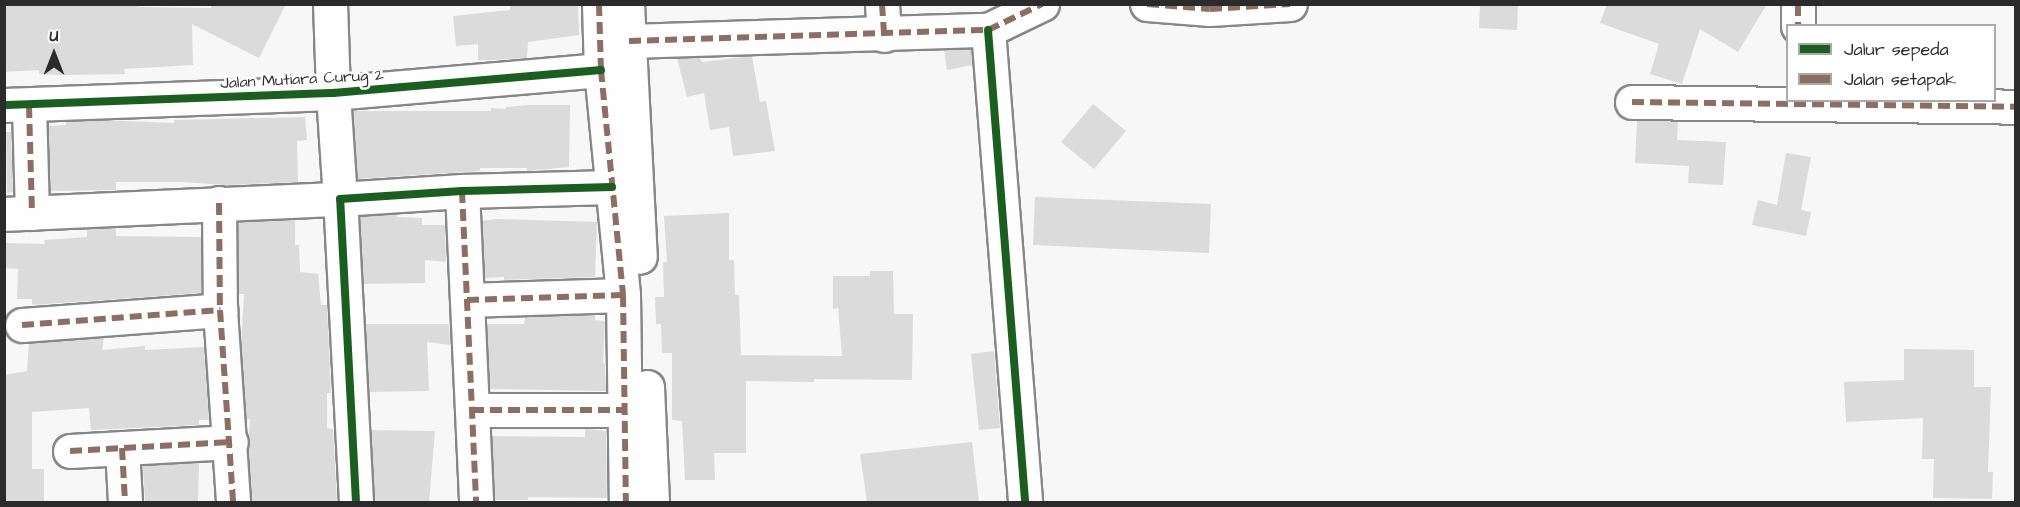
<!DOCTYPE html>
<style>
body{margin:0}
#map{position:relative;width:2020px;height:507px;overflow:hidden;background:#f7f7f7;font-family:"Architects Daughter",sans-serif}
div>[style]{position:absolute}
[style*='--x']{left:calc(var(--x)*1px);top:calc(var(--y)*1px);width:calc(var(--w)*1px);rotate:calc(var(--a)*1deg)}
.building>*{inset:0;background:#dbdbdb}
.roads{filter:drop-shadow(2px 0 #878787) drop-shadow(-2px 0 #878787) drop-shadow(0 2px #878787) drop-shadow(0 -2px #878787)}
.minor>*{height:33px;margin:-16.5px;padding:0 16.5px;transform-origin:16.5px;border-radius:16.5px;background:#fefefe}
.quiet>*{height:6px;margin-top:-3px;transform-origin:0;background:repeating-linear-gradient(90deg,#8d6e63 0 12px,transparent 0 18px)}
.cycleway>*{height:8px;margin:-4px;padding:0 4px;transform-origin:4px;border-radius:4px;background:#1b5e20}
span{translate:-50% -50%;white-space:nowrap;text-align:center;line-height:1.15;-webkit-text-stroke:5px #fff;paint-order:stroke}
.street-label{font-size:16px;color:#2b2b2b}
.frame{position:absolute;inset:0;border:6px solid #2b2b2b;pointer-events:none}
.legend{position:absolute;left:1786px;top:24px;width:210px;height:78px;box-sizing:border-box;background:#fff;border:2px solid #aaa;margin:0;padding:8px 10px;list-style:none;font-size:18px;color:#2b2b2b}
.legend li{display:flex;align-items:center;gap:12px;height:30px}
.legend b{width:30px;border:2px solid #aaa}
.north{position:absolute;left:24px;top:24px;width:60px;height:60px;-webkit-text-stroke:4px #fff;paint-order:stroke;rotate:0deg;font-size:16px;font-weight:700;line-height:24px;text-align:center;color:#2b2b2b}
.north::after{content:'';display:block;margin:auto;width:21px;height:27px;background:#2b2b2b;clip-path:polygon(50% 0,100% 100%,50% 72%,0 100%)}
</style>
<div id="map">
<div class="building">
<div style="clip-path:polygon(4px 4px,139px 4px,139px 7px,211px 8px,212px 4px,286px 4px,259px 58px,192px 24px,193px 65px,124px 69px,125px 74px,60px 75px,39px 74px,39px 70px,4px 72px)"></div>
<div style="clip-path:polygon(510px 4px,578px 4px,579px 35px,528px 42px,527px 58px,495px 60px,478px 60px,478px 44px,456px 46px,453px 16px,510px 10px)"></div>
<div style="clip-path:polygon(1480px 4px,1518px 4px,1517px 30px,1479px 28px)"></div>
<div style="clip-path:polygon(1607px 4px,1767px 4px,1738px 52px,1700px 29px,1682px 84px,1650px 74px,1659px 44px,1600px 23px)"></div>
<div style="clip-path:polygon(971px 49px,972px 65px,947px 70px,944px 50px)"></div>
<div style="clip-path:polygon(752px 56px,760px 102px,766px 101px,775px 151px,733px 156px,729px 127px,710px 130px,704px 93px,687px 97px,677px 58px,700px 58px,702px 62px)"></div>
<div style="clip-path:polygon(1093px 104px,1126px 131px,1094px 169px,1061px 142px)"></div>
<div style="clip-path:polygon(531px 105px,570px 105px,569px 167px,527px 171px,527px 168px,480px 168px,480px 171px,357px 179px,353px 111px,491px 111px,491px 108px,506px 109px,506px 107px)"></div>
<div style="clip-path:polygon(305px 117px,307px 140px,297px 141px,298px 182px,225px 185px,181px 182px,116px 182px,116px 190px,50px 191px,48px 126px,66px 125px,66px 122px,98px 120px,174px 123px,174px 120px)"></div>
<div style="clip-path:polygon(1637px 121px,1678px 121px,1677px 140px,1726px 142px,1723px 185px,1688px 183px,1689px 166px,1635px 163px)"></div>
<div style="clip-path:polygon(6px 132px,11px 132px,13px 192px,7px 193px)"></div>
<div style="clip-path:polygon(1786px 153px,1811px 157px,1801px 210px,1811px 212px,1806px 236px,1752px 225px,1758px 200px,1777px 205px)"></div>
<div style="clip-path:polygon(1035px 197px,1211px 204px,1209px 253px,1033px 245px)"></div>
<div style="clip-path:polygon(729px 213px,729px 260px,734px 260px,735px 295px,739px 295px,741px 355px,842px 356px,838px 308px,833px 309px,833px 276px,870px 276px,870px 271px,893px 271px,894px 314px,913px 314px,912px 380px,814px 379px,814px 382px,746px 381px,746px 453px,714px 453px,715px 480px,685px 480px,682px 421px,672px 420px,672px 353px,662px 353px,661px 324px,656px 324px,655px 297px,664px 297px,663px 262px,667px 262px,664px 216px)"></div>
<div style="clip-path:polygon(396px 214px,397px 217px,422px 218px,422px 225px,445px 225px,446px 262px,425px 260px,425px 283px,363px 284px,360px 216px)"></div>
<div style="clip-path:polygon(497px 219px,597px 222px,595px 277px,504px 280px,504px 277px,485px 278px,482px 221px)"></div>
<div style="clip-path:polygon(295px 220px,295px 245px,299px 245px,300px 272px,318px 274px,321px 305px,327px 305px,331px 393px,327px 393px,327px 428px,333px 429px,337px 502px,251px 502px,248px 449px,250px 419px,246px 419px,241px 345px,244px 294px,239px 294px,238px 222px)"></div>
<div style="clip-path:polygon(116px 228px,116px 236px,201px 237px,201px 293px,32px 305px,32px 299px,17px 299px,18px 269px,4px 268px,4px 243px,45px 244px,44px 240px,87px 237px,87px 229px)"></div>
<div style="clip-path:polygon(595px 315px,595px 320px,605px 321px,603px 363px,605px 364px,606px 391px,490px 389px,487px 324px,524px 324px,525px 317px)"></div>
<div style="clip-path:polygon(365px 324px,449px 324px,450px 345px,427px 342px,429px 391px,369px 392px)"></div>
<div style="clip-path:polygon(104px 338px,102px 350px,145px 346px,145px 350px,204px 347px,209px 420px,199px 420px,199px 425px,91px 430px,89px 408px,32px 412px,32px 469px,44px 469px,44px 501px,4px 501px,4px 375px,27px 371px,29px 343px)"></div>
<div style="clip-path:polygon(1904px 349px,1974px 350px,1974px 387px,1991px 387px,1988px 472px,1993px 472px,1992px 499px,1933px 498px,1934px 459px,1922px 459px,1923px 418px,1846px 422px,1844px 382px,1904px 380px)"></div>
<div style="clip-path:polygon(994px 351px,1000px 428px,979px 430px,971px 354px)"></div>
<div style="clip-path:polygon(585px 429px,606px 431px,607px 498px,528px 497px,528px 500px,495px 500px,492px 436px,585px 437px)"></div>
<div style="clip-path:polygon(371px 430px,435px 431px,429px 502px,374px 502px)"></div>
<div style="clip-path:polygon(972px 442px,979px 502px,867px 502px,860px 454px)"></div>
<div style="clip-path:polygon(199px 463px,198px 502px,145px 502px,143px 466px)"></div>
</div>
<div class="roads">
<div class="minor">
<div style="--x:599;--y:4;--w:66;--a:88.3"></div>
<div style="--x:601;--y:70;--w:226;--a:84.4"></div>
<div style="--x:623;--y:295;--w:207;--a:89.2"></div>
<div style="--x:627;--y:4;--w:253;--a:87.1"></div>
<div style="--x:882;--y:4;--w:31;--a:86"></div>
<div style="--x:1147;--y:4;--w:63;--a:4.5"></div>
<div style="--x:1210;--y:9;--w:80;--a:-3.6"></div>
<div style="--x:1798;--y:4;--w:22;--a:90"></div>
<div style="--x:988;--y:30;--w:473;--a:85.5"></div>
<div style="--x:629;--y:41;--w:359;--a:-1.8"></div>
<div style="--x:988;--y:30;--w:60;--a:-25.7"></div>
<div style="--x:1632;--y:102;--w:384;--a:0.7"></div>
<div style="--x:4;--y:105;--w:329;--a:-2.1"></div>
<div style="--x:333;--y:93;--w:269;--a:-4.9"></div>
<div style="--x:29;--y:106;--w:107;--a:88.4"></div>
<div style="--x:462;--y:191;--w:311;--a:87.4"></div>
<div style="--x:219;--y:203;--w:107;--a:89.5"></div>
<div style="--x:220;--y:310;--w:192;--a:86.1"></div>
<div style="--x:4;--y:214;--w:336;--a:-2.6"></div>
<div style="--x:340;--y:199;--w:106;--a:-93.8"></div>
<div style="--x:333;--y:93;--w:89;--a:-91.9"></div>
<div style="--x:467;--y:300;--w:156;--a:-1.8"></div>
<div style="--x:22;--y:325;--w:199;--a:-4.3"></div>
<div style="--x:647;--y:387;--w:115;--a:87.5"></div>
<div style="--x:472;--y:410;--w:154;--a:0"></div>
<div style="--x:122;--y:448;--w:54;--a:86.8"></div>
<div style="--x:70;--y:451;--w:161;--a:-3.2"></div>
<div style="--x:356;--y:502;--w:303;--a:-93"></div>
<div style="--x:340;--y:199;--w:122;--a:-3.8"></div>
<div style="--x:462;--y:191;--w:150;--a:-1.5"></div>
</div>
</div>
<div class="quiet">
<div style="--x:599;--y:4;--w:66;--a:88.3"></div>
<div style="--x:601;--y:70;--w:226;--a:84.4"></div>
<div style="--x:623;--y:295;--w:207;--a:89.2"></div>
<div style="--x:882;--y:4;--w:31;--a:86"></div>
<div style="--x:1147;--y:4;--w:63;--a:4.5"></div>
<div style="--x:1210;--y:9;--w:80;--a:-3.6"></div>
<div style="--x:1798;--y:4;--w:22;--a:90"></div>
<div style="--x:629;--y:41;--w:359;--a:-1.8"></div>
<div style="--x:988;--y:30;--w:60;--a:-25.7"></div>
<div style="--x:1632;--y:102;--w:384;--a:0.7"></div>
<div style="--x:29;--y:106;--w:107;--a:88.4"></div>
<div style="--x:462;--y:191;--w:311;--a:87.4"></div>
<div style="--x:219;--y:203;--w:107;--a:89.5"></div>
<div style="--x:220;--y:310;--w:192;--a:86.1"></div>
<div style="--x:467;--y:300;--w:156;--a:-1.8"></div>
<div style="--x:22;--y:325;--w:199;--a:-4.3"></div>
<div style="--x:472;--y:410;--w:154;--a:0"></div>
<div style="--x:122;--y:448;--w:54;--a:86.8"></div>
<div style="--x:70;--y:451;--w:161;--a:-3.2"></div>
</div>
<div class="cycleway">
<div style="--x:988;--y:30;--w:473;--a:85.5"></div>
<div style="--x:4;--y:105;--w:329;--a:-2.1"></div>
<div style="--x:333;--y:93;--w:269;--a:-4.9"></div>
<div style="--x:356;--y:502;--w:303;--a:-93"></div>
<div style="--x:340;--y:199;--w:122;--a:-3.8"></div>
<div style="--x:462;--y:191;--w:150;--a:-1.5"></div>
</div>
<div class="street-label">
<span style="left:302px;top:79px;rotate:-3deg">Jalan Mutiara Curug 2</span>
</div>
<div class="frame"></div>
<ul class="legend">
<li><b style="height:8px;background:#1b5e20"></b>Jalur sepeda</li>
<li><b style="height:8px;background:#8d6e63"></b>Jalan setapak</li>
</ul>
<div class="north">U</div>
</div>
